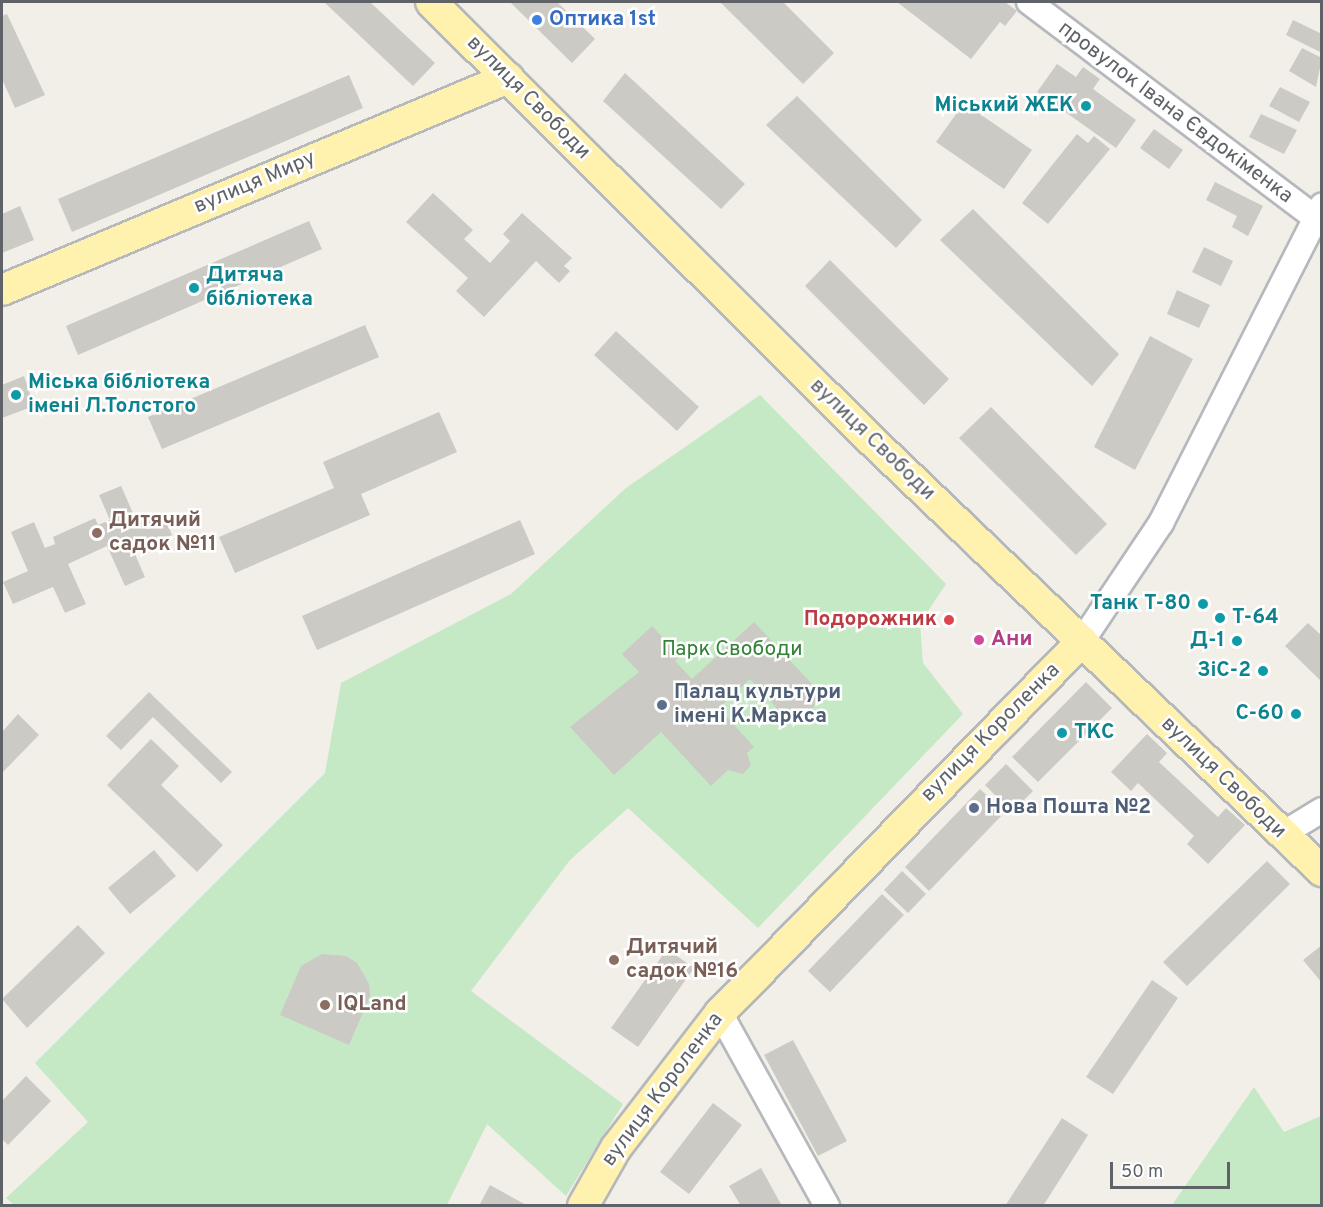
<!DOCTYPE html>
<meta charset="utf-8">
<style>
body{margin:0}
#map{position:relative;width:1323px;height:1207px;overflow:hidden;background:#f1efe8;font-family:Overpass,sans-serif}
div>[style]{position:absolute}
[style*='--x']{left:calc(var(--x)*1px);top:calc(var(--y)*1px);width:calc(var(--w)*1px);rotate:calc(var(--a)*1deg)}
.green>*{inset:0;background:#c5e8c5}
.building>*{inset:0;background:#cccac5}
.roads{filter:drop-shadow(2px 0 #b5b8bc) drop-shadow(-2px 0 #b5b8bc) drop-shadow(0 2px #b5b8bc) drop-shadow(0 -2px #b5b8bc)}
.minor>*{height:24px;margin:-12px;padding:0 12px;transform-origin:12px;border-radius:12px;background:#fff}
.major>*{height:30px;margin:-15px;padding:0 15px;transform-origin:15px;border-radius:15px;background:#fff2af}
.dots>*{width:16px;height:16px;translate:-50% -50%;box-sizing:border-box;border:3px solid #fff;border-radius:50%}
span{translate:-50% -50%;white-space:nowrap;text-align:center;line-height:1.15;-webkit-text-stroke:5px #fff;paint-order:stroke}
.shop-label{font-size:21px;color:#366cbe;font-weight:700}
.left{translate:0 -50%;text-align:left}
.street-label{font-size:21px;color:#5f6368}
.culture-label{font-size:21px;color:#0d838f;font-weight:700}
.right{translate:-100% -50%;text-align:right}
.education-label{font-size:21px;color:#785e54;font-weight:700}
.health-label{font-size:21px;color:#be3a42;font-weight:700}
.hotel-label{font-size:21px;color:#b23c85;font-weight:700}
.park-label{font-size:21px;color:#348238}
.service-label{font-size:21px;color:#4e5e75;font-weight:700}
.frame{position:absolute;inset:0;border:3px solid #5f6368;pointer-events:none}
.scale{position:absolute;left:1110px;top:1162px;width:120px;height:27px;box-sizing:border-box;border:3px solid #5f6368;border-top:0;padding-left:8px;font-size:18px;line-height:21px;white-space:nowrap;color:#5f6368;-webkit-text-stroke:4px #fff;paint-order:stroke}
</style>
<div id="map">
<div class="green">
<div style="clip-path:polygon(760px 395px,946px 584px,920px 623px,923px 663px,963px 714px,758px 928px,628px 808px,570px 860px,471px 991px,623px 1104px,566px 1196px,487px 1124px,447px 1205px,15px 1206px,6px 1198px,88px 1122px,35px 1063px,325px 773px,341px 683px,511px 594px,626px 488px)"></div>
<div style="clip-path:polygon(1254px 1087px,1284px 1132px,1321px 1116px,1321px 1205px,1172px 1205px)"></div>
</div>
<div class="building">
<div style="clip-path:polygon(324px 2px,370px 2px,435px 63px,413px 86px)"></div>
<div style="clip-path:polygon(510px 2px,557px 2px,595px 39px,572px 63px)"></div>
<div style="clip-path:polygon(720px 2px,783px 2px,834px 53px,803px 84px)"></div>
<div style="clip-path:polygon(897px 2px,1005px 2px,1017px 11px,1005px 26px,1000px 22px,971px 59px)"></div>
<div style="clip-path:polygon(7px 14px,45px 95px,15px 108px,2px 79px,2px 16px)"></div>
<div style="clip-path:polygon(1293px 20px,1322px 34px,1322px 53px,1286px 35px)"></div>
<div style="clip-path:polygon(1302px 48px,1322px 58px,1316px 87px,1289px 71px)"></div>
<div style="clip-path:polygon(1057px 64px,1076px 77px,1083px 67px,1100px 79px,1093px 89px,1136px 120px,1116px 148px,1037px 92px)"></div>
<div style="clip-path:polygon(625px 73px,745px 184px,721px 209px,603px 101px)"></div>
<div style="clip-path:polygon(349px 75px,363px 108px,72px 232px,58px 199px)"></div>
<div style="clip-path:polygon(1280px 87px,1310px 102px,1299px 122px,1269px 106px)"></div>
<div style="clip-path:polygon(797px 96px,922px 220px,896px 248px,766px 125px)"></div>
<div style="clip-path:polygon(964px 103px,1032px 150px,1004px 189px,936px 142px)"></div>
<div style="clip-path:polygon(1261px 114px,1297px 130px,1284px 154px,1249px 137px)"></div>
<div style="clip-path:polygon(1154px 129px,1183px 150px,1169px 169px,1140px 148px)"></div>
<div style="clip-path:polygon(1077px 134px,1088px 143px,1094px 136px,1110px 149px,1048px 224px,1022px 203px)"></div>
<div style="clip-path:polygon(1215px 182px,1263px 206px,1248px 236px,1232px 227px,1237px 216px,1206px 200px)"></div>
<div style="clip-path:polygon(433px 193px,473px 230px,464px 239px,490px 263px,510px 241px,503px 234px,522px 213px,572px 258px,564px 266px,570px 271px,559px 283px,536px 261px,484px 317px,456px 291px,468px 278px,406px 222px)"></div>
<div style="clip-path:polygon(20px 206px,34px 240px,2px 253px,2px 214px)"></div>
<div style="clip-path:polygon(973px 209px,1119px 354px,1092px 386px,940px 240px)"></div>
<div style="clip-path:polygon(309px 221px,322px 249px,78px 355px,66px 326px)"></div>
<div style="clip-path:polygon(1204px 247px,1233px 261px,1221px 286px,1192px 272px)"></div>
<div style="clip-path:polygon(830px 260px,949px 379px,924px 405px,805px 286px)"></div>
<div style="clip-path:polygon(1177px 290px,1210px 305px,1199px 328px,1167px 314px)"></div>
<div style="clip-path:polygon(365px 325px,379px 357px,162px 449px,148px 417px)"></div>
<div style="clip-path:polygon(616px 331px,699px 407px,677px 431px,594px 355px)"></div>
<div style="clip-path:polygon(1150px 336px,1193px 359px,1135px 470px,1094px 447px)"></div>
<div style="clip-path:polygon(24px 376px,34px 406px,2px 418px,2px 385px)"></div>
<div style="clip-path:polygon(991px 407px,1107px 524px,1076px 555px,959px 438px)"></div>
<div style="clip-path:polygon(439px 412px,457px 452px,361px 494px,370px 515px,235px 573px,219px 537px,334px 488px,323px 462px)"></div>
<div style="clip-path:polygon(121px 486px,137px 522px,162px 512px,172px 535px,134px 552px,145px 577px,125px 586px,107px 546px,68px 564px,86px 604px,65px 613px,53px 587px,13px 604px,3px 582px,28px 571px,11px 532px,34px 522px,45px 548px,55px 544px,53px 537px,95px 518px,98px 525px,110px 520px,99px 495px)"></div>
<div style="clip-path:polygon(520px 520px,535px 554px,317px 650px,302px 616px)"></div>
<div style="clip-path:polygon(754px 622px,824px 697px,793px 726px,750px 679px,719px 708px,754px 747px,747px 753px,751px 765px,743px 774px,728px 770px,711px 786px,661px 732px,614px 775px,570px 727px,639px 672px,622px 654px,652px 626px,680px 656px,675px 661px,692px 679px)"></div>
<div style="clip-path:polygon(1308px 623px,1322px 636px,1322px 682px,1285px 646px)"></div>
<div style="clip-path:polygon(1086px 682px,1112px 708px,1038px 782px,1012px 757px)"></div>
<div style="clip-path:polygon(149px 692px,232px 772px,221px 783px,153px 717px,121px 750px,106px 736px)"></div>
<div style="clip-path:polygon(18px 714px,39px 735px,2px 773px,2px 732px)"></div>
<div style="clip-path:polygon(1147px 734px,1167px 753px,1159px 762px,1218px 817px,1226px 808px,1245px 825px,1208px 864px,1187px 844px,1194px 836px,1138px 783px,1131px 791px,1111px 772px)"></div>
<div style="clip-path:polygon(151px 739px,179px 766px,161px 785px,223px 845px,197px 872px,107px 785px)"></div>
<div style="clip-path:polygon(1006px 764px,1033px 791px,1012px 812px,985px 785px)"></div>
<div style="clip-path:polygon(980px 789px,1005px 812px,929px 891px,905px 867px)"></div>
<div style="clip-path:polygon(154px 850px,176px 876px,130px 914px,108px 888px)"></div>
<div style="clip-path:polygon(1267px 861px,1290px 884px,1187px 986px,1163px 962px)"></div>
<div style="clip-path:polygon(902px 871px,926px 894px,908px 913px,884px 890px)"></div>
<div style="clip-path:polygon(882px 894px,904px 915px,830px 992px,808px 971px)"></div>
<div style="clip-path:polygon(78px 925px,105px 953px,27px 1028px,2px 999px)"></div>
<div style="clip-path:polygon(1322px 945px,1322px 983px,1303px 960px)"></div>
<div style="clip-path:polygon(667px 949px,694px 968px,638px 1047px,611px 1028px)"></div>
<div style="clip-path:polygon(322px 954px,346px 956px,357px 963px,369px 984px,370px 996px,349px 1045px,280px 1015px,301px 966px)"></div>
<div style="clip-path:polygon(1152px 980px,1178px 998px,1113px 1094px,1086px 1077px)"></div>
<div style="clip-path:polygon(793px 1040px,847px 1141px,818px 1156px,764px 1055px)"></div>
<div style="clip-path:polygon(26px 1076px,51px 1101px,8px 1145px,2px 1139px,2px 1101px)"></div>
<div style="clip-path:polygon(713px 1103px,742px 1125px,689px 1194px,660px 1172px)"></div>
<div style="clip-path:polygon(1062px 1118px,1088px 1135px,1043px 1206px,1005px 1206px)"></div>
<div style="clip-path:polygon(761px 1168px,782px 1206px,741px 1206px,729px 1186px)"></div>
<div style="clip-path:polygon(490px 1185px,528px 1206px,479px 1206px)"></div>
</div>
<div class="roads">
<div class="minor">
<div style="--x:1029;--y:2;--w:367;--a:37"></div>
<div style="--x:1082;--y:641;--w:142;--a:-56.2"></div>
<div style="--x:1161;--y:523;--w:356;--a:-63.1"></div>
<div style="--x:1281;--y:835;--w:48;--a:-31.4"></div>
<div style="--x:720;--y:1013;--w:221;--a:61"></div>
</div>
<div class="major">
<div style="--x:431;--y:2;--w:618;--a:44.87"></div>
<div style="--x:869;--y:438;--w:627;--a:43.71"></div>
<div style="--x:2;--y:290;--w:549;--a:-22.73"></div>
<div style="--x:583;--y:1206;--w:67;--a:-60.4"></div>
<div style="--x:616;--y:1148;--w:170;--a:-52.4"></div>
<div style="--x:720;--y:1013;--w:519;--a:-45.78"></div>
</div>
</div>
<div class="dots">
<div style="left:537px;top:20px;background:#3f7fe0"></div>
<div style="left:1086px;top:106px;background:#0f9aa8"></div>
<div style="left:194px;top:288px;background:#0f9aa8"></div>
<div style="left:16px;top:395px;background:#0f9aa8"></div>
<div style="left:97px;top:533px;background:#8d6e63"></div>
<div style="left:1203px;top:604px;background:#0f9aa8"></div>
<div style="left:1220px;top:618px;background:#0f9aa8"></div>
<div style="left:949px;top:620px;background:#e0444e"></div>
<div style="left:979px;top:640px;background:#d1479c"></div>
<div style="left:1237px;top:641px;background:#0f9aa8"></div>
<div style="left:1263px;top:671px;background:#0f9aa8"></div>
<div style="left:662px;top:705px;background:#5c6f8a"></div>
<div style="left:1296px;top:714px;background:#0f9aa8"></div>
<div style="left:1062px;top:733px;background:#0f9aa8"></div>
<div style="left:974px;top:808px;background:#5c6f8a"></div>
<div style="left:614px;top:960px;background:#8d6e63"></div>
<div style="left:325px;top:1005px;background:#8d6e63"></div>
</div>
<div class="shop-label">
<span class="left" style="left:549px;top:20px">Оптика 1st</span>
</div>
<div class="street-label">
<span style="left:528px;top:98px;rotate:45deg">вулиця Свободи</span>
<span style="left:1175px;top:113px;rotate:37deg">провулок Івана Євдокіменка</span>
<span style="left:255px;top:183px;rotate:-23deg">вулиця Миру</span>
<span style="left:872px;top:440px;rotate:44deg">вулиця Свободи</span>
<span style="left:991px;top:733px;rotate:-45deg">вулиця Короленка</span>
<span style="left:1223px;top:778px;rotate:44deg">вулиця Свободи</span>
<span style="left:663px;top:1090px;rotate:-53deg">вулиця Короленка</span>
</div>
<div class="culture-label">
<span class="right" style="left:1074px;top:106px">Міський ЖЕК</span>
<span class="left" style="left:206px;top:288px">Дитяча<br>бібліотека</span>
<span class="left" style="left:28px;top:395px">Міська бібліотека<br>імені Л.Толстого</span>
<span class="right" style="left:1191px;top:604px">Танк Т-80</span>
<span class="left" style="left:1232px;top:618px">Т-64</span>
<span class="right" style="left:1225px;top:641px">Д-1</span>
<span class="right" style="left:1251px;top:671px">ЗіС-2</span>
<span class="right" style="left:1284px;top:714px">С-60</span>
<span class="left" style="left:1074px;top:733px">ТКС</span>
</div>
<div class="education-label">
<span class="left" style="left:109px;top:533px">Дитячий<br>садок №11</span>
<span class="left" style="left:626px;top:960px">Дитячий<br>садок №16</span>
<span class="left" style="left:337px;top:1005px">IQLand</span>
</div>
<div class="health-label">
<span class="right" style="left:937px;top:620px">Подорожник</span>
</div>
<div class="hotel-label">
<span class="left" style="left:991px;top:640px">Ани</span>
</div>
<div class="park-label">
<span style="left:732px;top:650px">Парк Свободи</span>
</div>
<div class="service-label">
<span class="left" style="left:674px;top:705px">Палац культури<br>імені К.Маркса</span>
<span class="left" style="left:986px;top:808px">Нова Пошта №2</span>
</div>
<div class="frame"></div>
<div class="scale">50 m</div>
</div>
